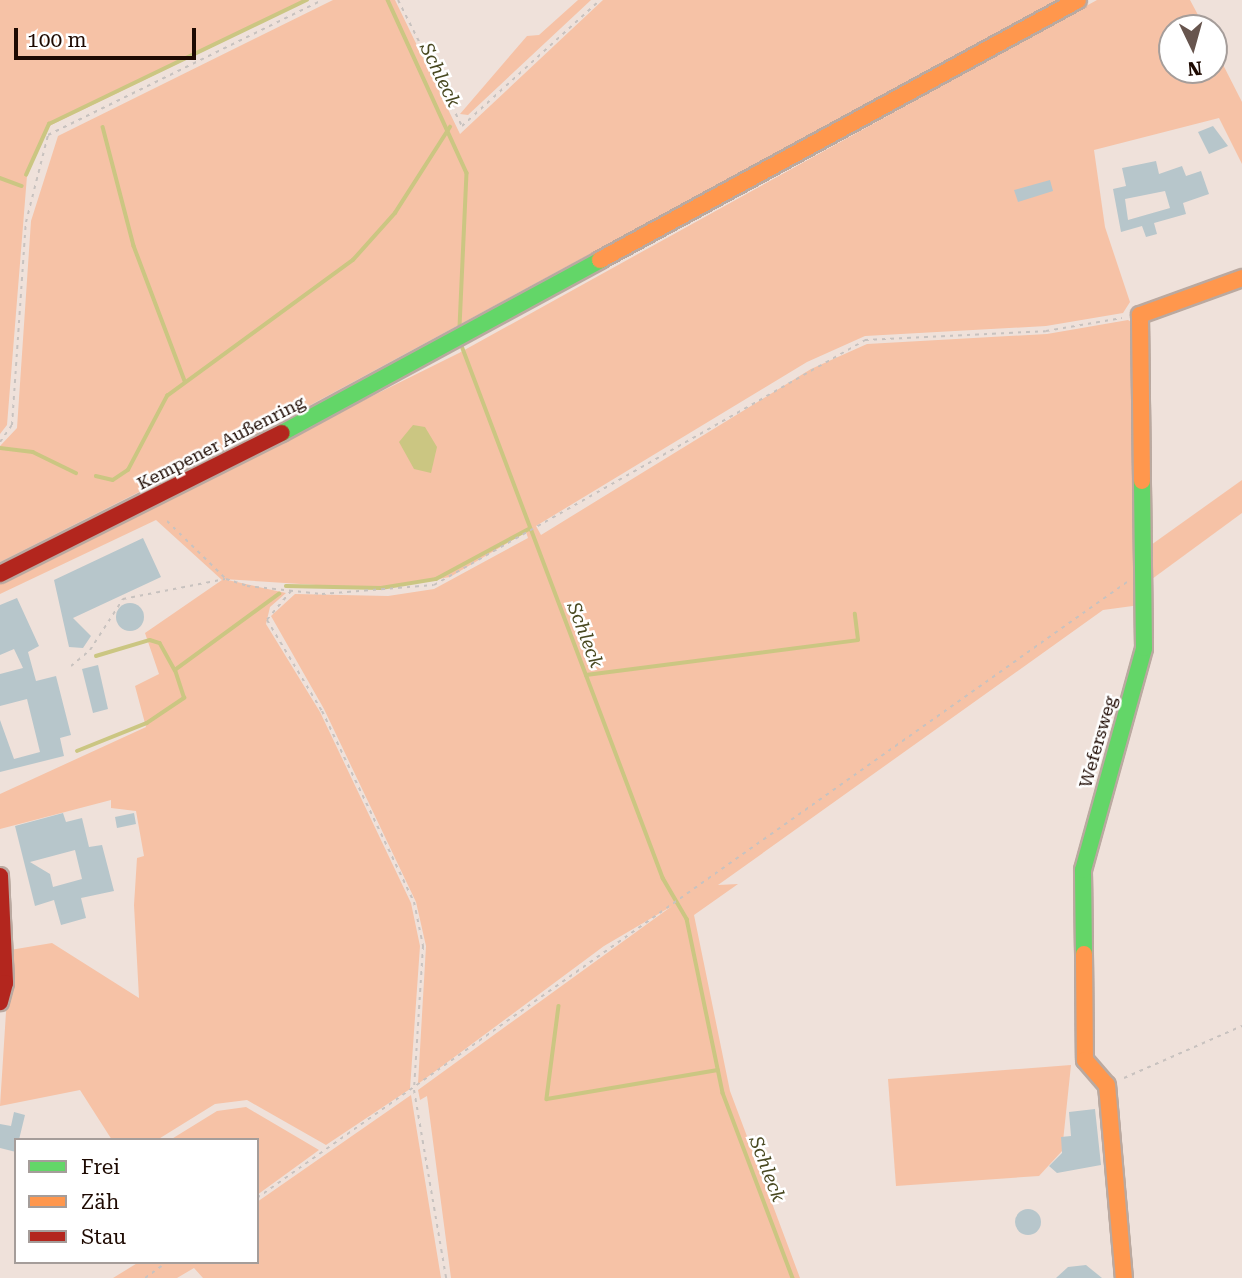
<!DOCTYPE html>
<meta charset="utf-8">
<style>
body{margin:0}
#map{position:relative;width:1242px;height:1278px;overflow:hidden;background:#efe1da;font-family:"Roboto Serif",serif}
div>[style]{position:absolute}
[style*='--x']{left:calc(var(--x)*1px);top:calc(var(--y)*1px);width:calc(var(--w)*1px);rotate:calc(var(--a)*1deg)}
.green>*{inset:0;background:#f6c2a6}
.water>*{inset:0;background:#cbc682}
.stream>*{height:3.5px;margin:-1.75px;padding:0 1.75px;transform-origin:1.75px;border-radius:1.75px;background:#cbc682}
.building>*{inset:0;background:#b7c6cb}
.round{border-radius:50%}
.path>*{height:2px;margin-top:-1px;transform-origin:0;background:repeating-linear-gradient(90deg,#c8c2bf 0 3.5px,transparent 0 8.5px)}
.roads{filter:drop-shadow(2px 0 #baa9a0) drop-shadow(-2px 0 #baa9a0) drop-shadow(0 2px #baa9a0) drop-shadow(0 -2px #baa9a0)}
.fast>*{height:16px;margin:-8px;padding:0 8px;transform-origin:8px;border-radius:8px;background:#63d668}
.slow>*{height:16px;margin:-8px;padding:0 8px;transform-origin:8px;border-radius:8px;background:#ff974d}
.jam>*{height:16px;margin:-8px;padding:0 8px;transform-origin:8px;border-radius:8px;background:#b3261e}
span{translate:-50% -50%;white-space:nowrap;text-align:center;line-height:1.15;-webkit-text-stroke:5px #fff;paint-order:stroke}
.street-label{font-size:18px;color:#1e0a02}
.water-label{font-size:19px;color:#494921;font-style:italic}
.legend{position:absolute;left:14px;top:1138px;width:245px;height:126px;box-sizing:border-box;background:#fff;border:2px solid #a59d9a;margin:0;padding:9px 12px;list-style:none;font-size:21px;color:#1e0a02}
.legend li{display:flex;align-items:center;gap:14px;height:35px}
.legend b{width:35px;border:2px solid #a59d9a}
.north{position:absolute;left:1158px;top:14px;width:70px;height:70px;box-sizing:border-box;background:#fff;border:2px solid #a59d9a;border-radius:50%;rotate:175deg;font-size:19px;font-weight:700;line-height:28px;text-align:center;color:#1e0a02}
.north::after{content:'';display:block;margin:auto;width:24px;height:32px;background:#67554e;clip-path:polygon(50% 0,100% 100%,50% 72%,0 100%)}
.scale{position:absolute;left:14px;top:28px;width:182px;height:32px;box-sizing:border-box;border:4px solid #1e0a02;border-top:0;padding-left:9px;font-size:21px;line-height:24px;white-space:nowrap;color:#1e0a02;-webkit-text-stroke:5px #fff;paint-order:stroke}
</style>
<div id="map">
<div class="green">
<div style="clip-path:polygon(0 0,309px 0,49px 126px,27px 176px,7px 425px,0 434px)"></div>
<div style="clip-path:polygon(333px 0,395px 0,460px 134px,603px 0,1060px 0,292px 415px,0 562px,0 446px,17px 428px,31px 221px,58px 136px)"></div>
<div style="clip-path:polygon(578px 0,591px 0,468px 115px,460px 114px,527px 36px,539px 35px)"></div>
<div style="clip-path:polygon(1097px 0,1190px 0,1205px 28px,1172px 28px,1172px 70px,1214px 70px,1214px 47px,1242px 102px,1242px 164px,1219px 118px,1094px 150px,1105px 227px,1130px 302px,1123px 313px,1046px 326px,865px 336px,807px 362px,536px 526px,541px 535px,811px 369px,867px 344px,1047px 334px,1128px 320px,1136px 325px,1140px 605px,1103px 610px,718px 885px,738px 884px,694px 915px,730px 1091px,800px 1278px,451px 1278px,427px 1096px,420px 1100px,418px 1090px,672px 906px,604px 946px,418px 1084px,426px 946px,416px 902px,324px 709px,271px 616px,295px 594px,388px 596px,434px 589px,528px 538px,526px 532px,450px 577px,379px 589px,223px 579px,286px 593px,270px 607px,266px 624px,320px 712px,411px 903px,420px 946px,410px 1089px,326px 1145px,247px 1100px,215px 1104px,157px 1140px,112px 1140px,80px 1090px,0 1106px,10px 950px,52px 943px,139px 998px,134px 905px,137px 858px,144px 856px,136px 811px,111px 808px,111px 800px,0 829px,0 794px,146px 727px,135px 686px,159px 674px,145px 633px,222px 580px,156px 520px,0 594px,0 580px,459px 353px)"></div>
<div style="clip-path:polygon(1242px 480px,1242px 513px,1152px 579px,1151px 545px)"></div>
<div style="clip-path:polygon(1071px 1065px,1062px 1151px,1039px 1176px,896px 1186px,888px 1079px)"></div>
<div style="clip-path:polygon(411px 1095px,441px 1278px,203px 1278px,194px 1268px,177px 1278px,113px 1278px,139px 1262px,257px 1262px,257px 1202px)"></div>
<div style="clip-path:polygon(246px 1107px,319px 1150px,257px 1195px,257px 1140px,170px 1140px,217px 1111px)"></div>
</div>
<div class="water">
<div style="clip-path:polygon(413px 425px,425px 427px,437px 447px,431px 473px,414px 469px,399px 442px)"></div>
</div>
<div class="stream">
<div style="--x:388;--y:0;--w:190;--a:65.5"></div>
<div style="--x:467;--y:173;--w:155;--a:92.6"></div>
<div style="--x:103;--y:127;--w:123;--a:75.4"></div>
<div style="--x:134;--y:246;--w:144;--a:69.3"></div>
<div style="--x:26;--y:175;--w:56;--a:-65.7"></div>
<div style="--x:49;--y:124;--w:286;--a:-25.7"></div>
<div style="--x:0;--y:178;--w:23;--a:20"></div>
<div style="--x:462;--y:346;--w:569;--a:69.3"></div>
<div style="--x:663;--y:878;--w:48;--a:59.7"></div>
<div style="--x:687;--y:919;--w:178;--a:78.3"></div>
<div style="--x:723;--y:1093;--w:198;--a:69.3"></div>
<div style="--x:0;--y:448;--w:33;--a:7"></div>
<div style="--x:33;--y:452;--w:48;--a:26"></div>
<div style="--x:96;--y:476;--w:17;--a:13"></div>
<div style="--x:113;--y:480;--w:18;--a:-34"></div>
<div style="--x:128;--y:470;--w:84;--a:-62.2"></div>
<div style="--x:167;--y:396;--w:230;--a:-36.2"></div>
<div style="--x:353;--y:260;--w:63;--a:-48.2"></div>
<div style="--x:395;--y:213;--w:102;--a:-57.4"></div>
<div style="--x:286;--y:586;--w:95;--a:1.2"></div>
<div style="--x:381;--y:588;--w:56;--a:-9.3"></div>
<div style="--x:436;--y:579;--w:106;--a:-28.3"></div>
<div style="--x:96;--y:656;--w:56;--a:-16.5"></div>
<div style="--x:150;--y:640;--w:10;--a:17"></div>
<div style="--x:160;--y:643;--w:31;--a:61"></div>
<div style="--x:586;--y:675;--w:274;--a:-7.3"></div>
<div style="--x:858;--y:640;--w:26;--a:-97"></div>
<div style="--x:77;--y:751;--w:75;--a:-21.8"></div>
<div style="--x:147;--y:723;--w:45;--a:-34"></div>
<div style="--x:184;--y:698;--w:29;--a:-108"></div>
<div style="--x:175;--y:670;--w:129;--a:-36.2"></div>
<div style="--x:559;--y:1006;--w:94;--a:97.4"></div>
<div style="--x:547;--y:1099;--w:173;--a:-9.6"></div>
</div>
<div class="building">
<div style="clip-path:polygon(1213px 126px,1228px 146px,1209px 154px,1198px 132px)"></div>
<div style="clip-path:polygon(evenodd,1156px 161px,1159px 174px,1182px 166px,1186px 176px,1201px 171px,1209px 194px,1183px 203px,1186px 214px,1154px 223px,1157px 234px,1146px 237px,1142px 226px,1121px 232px,1113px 189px,1126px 186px,1122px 168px,1156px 161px,1165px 191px,1170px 208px,1128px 220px,1125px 199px,1165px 191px)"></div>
<div style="clip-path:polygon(1050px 180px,1053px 191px,1018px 202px,1014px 190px)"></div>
<div style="clip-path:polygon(143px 538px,161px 577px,73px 618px,91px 636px,83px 648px,69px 647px,54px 580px)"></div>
<div style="clip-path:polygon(17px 598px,39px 646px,28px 652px,36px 681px,56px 676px,71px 735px,60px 738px,64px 756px,0 772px,0 720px,14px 759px,40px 752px,27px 699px,0 706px,0 674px,23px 668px,14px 649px,0 655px,0 605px)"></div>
<div class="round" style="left:116px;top:603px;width:28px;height:28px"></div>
<div style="clip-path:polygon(98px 665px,108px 709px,93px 713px,82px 669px)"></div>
<div style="clip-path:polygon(evenodd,63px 813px,66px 822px,82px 818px,89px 847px,102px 845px,114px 891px,81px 898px,86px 918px,61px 925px,54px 900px,35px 906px,15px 826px,63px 813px,75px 850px,82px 879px,53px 887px,50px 874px,30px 862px,75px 850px)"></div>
<div style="clip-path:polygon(134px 813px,136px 824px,117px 828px,115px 817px)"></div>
<div style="clip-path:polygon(1095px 1109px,1101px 1165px,1057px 1173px,1049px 1166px,1062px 1153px,1061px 1137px,1071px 1136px,1069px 1112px)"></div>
<div style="clip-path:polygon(14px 1112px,25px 1115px,16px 1152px,0 1148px,0 1124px,11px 1126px)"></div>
<div class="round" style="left:1015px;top:1209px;width:26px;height:26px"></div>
<div style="clip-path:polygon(1086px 1265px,1102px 1278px,1056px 1278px,1068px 1267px)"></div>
</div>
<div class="path">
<div style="--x:398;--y:0;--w:141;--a:63.1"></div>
<div style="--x:462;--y:126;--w:187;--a:-42.4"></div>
<div style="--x:0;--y:442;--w:21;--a:-55"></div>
<div style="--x:12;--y:425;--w:203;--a:-86.1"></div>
<div style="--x:26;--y:222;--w:90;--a:-75.8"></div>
<div style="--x:48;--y:135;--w:305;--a:-26.2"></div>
<div style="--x:167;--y:521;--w:83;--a:44.5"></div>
<div style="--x:226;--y:579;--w:22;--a:18"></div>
<div style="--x:247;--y:586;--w:75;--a:6.1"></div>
<div style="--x:322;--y:594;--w:112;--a:-4.6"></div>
<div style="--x:434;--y:585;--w:496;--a:-29.6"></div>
<div style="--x:865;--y:340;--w:181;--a:-2.8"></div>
<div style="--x:1046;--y:331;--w:77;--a:-9.7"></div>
<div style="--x:291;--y:591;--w:38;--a:130"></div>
<div style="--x:267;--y:620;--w:106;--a:58.9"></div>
<div style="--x:322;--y:711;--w:212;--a:64.3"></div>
<div style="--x:414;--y:902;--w:45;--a:78.4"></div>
<div style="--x:423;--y:946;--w:144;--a:93.6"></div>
<div style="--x:414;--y:1090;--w:191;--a:80.3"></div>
<div style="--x:71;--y:666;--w:25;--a:-40"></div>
<div style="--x:90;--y:650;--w:61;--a:-57.1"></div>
<div style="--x:123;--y:599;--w:104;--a:-11.1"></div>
<div style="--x:1124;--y:1078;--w:129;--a:-23.8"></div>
<div style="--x:257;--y:1198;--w:1066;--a:-35.3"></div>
<div style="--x:145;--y:1278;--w:27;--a:-36"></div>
</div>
<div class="roads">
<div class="fast">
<div style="--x:282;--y:433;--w:362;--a:-28.5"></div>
<div style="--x:1084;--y:954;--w:84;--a:-90.7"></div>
<div style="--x:1083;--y:870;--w:230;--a:-74.6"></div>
<div style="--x:1144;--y:648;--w:167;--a:-90.7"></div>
</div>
<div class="slow">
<div style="--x:600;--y:260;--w:544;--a:-28.54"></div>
<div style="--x:1142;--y:481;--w:166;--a:-90.7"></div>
<div style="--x:1140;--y:315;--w:109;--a:-19.9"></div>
<div style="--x:1084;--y:954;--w:106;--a:89.5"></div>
<div style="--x:1085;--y:1060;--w:33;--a:49"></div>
<div style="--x:1107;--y:1085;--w:194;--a:85"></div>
</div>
<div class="jam">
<div style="--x:0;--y:574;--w:315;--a:-26.6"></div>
<div style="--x:0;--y:876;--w:107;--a:87.3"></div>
<div style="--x:5;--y:983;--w:20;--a:105"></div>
</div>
</div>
<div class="street-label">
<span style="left:221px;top:443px;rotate:-27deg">Kempener Außenring</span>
<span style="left:1098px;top:742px;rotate:-74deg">Wefersweg</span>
</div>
<div class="water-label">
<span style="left:440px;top:75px;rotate:64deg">Schleck</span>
<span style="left:585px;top:635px;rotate:69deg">Schleck</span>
<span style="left:767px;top:1169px;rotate:69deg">Schleck</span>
</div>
<ul class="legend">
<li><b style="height:9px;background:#63d668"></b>Frei</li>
<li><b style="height:9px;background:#ff974d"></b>Zäh</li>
<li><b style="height:9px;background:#b3261e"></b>Stau</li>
</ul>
<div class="north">N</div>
<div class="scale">100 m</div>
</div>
